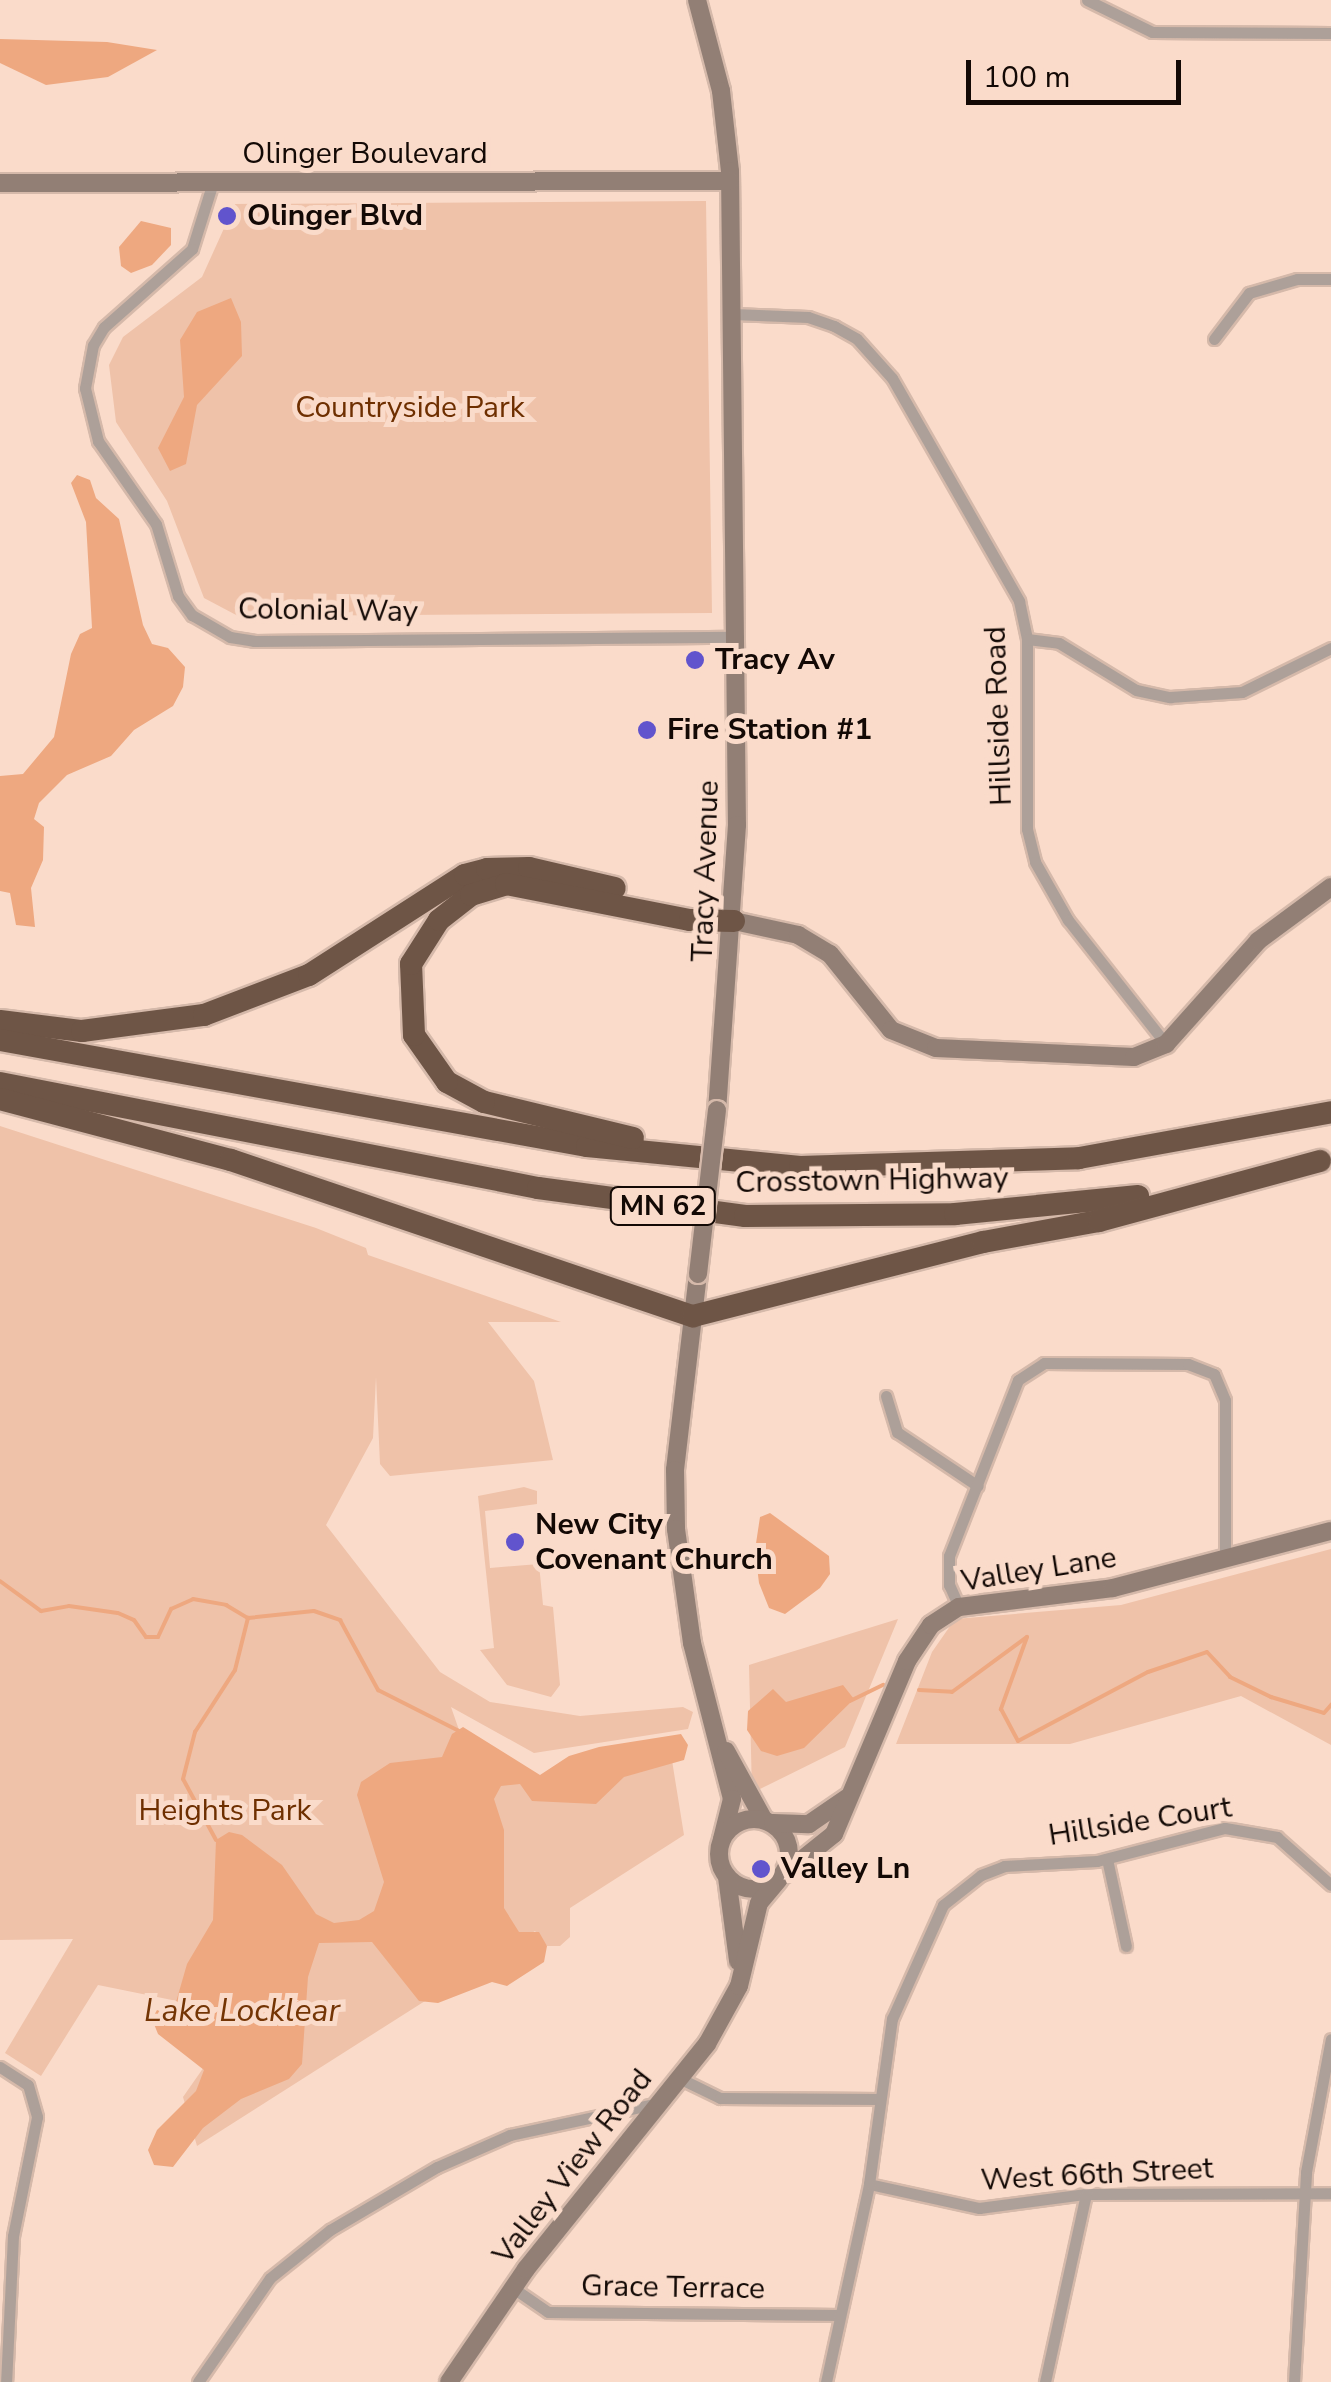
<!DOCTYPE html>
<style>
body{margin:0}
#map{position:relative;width:1331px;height:2382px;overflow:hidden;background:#fadbca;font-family:"Nunito Sans",sans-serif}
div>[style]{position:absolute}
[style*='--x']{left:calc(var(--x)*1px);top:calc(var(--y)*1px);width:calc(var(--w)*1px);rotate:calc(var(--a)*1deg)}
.green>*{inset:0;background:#efc2a9}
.water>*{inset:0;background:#eea880}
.stream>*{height:4px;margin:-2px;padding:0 2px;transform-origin:2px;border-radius:2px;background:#eea880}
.roads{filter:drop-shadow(2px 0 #d5b9aa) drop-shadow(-2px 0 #d5b9aa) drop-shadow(0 2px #d5b9aa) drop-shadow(0 -2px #d5b9aa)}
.street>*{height:11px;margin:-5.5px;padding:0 5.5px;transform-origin:5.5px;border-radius:5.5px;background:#ada099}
.secondary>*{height:18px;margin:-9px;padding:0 9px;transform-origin:9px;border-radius:9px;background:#927f75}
.secondary>.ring{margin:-9px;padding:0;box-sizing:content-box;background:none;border:18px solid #927f75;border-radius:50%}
.highway>*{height:22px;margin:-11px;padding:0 11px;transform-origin:11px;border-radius:11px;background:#6e5546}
.bridges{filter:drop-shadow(2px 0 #d5b9aa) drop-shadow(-2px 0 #d5b9aa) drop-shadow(0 2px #d5b9aa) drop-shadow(0 -2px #d5b9aa)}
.secondary-bridge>*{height:18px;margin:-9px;padding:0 9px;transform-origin:9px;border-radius:9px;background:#927f75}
.dots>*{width:28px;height:28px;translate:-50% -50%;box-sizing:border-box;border:5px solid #fadbca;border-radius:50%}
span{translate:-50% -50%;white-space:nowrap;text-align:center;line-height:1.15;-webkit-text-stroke:10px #fadbca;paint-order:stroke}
.shield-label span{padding:2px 8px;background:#fadbca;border:2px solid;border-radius:8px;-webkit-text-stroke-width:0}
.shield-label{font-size:28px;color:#130905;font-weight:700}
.street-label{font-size:30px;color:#130905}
.poi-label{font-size:30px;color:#130905;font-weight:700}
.left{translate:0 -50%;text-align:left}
.park-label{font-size:30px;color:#6e2f00}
.water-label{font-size:32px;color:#743505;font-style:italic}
.scale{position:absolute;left:966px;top:60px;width:215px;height:45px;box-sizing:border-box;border:5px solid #130905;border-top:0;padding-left:12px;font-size:30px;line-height:35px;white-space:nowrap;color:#130905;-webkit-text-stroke:8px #fadbca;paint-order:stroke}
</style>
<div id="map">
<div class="green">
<div style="clip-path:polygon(706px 201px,712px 613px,238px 616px,204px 598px,167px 501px,116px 422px,109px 365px,123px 337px,202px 277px,235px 204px)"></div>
<div style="clip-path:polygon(0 1126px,316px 1228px,366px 1248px,368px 1255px,561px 1322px,488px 1322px,534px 1381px,553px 1460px,390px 1476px,380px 1464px,376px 1377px,373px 1438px,326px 1525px,440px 1672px,490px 1702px,580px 1716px,683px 1707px,693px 1712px,688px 1729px,534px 1753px,451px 1707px,459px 1730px,536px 1785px,670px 1748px,684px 1835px,570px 1908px,570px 1937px,560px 1946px,547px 1946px,535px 1931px,197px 2146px,183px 2097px,241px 2014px,98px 1985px,41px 2076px,5px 2053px,73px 1939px,0 1940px)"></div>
<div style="clip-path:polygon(524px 1487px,537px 1491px,537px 1504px,485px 1511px,490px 1568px,539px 1564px,543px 1605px,553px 1607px,560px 1685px,551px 1697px,507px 1685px,480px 1650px,494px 1648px,478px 1496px)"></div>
<div style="clip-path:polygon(1331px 1549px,1331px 1745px,1241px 1696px,1070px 1744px,896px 1744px,932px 1652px,955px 1619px,1121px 1605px)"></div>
<div style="clip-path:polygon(898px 1619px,845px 1747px,752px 1793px,749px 1665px)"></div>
</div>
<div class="water">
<div style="clip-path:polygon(0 39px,107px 42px,157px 50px,108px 77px,46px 85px,0 63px)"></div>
<div style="clip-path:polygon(141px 221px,171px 228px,171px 245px,152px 265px,131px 273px,121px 266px,119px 247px)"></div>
<div style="clip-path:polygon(231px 298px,241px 322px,242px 356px,197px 405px,186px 464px,170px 471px,158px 448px,184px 397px,180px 340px,197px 312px)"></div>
<div style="clip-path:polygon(77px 475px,90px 480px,96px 498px,119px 519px,143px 625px,152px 644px,168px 648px,185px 667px,183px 687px,173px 706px,134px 730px,111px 756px,67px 775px,39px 803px,34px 819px,44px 827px,43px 860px,31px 888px,35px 927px,16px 925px,10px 893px,0 891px,0 776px,23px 774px,54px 737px,71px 654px,80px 634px,92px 628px,86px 522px,71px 483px)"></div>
<div style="clip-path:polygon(770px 1513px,829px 1556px,830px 1574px,820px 1588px,785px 1614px,769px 1608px,759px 1583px,755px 1550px,760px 1517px)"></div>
<div style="clip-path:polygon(843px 1685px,854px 1699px,804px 1748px,777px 1756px,761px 1751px,747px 1730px,748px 1711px,773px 1689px,786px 1702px)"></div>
<div style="clip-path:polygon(463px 1727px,540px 1775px,569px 1756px,599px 1747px,681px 1734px,688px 1745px,684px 1760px,624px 1777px,596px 1804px,532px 1801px,520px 1784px,501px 1786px,494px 1799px,504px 1830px,504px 1908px,519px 1932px,539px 1932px,547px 1946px,544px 1962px,507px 1986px,492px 1982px,438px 2003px,419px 2001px,372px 1942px,319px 1943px,308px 1977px,302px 2064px,289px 2079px,241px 2099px,203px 2128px,173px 2167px,154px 2165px,148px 2150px,157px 2130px,196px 2091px,204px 2070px,158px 2034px,152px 2019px,157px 2010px,172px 2016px,187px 1964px,213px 1920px,216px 1840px,229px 1832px,242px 1835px,282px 1865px,316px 1914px,334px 1923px,359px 1920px,374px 1911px,384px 1882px,357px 1795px,361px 1782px,390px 1763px,442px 1757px,452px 1734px)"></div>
</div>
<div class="stream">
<div style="--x:0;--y:1581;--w:51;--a:36.2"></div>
<div style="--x:41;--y:1611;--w:28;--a:-10"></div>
<div style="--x:69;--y:1606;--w:49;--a:8.1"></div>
<div style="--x:118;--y:1613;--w:17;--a:24"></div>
<div style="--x:134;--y:1620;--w:21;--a:55"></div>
<div style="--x:146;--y:1637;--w:12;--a:0"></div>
<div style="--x:158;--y:1637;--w:31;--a:-65"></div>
<div style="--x:171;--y:1609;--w:24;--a:-24"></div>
<div style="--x:193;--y:1599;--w:34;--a:10"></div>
<div style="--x:226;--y:1605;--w:26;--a:31"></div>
<div style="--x:248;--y:1618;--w:66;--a:-6.1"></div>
<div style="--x:314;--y:1611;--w:28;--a:19"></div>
<div style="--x:340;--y:1620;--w:80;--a:61.5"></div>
<div style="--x:378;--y:1690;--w:93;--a:26.8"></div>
<div style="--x:919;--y:1690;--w:33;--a:3"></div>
<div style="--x:952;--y:1692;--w:93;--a:-36.3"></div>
<div style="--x:1027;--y:1637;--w:77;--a:109.9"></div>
<div style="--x:1001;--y:1709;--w:36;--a:62"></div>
<div style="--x:1018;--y:1741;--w:147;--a:-28"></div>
<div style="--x:1148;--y:1672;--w:62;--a:-18.7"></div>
<div style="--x:1207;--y:1652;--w:34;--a:47"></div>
<div style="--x:1230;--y:1677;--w:46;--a:26"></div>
<div style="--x:1271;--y:1697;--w:55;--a:16.8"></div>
<div style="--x:1324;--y:1713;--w:11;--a:-49"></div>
<div style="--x:850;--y:1701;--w:37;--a:-26"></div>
<div style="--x:216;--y:1840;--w:69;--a:-118.4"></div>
<div style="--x:183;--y:1779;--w:49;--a:-75.7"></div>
<div style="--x:195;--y:1732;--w:74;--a:-57.2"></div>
<div style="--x:235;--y:1670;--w:54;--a:-76"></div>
</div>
<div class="roads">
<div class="street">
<div style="--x:1087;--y:0;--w:72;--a:26.2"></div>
<div style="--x:1152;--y:32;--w:179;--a:0.3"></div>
<div style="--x:213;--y:182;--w:70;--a:107.4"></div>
<div style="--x:192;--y:249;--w:118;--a:138.4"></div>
<div style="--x:104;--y:327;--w:21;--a:121"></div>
<div style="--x:93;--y:345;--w:44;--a:100.5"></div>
<div style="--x:85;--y:388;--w:55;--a:76.2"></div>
<div style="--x:98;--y:441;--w:101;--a:55.1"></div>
<div style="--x:156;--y:524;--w:75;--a:73"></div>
<div style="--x:178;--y:596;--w:24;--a:54"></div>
<div style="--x:192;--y:615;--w:44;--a:30.1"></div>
<div style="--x:230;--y:637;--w:24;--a:9"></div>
<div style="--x:254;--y:641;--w:484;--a:-0.5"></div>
<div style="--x:733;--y:314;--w:75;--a:2.3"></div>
<div style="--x:808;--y:317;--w:28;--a:19"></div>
<div style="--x:834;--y:326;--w:26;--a:29"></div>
<div style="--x:857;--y:339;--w:52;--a:48.1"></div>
<div style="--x:892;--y:378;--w:257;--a:60.3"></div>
<div style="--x:1019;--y:601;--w:39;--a:78"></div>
<div style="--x:1027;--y:639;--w:190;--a:90"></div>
<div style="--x:1027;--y:829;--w:34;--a:76"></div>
<div style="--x:1035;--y:862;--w:67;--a:60.4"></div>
<div style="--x:1068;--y:920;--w:158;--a:51.7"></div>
<div style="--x:1214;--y:339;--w:58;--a:-52.7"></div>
<div style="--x:1249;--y:293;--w:50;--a:-16.3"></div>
<div style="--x:1297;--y:279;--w:34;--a:0"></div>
<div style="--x:1027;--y:639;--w:32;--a:7"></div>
<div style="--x:1059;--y:643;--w:90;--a:31.4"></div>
<div style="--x:1136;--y:690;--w:35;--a:12"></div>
<div style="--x:1170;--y:697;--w:72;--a:-4"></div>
<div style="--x:1242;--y:692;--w:99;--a:-26.3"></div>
<div style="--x:886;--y:1396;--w:38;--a:73"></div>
<div style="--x:897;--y:1432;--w:97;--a:33.7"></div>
<div style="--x:959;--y:1607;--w:24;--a:-114"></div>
<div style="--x:949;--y:1585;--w:29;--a:-90"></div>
<div style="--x:949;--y:1556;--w:189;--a:-68.6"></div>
<div style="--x:1018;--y:1380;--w:31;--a:-33"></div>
<div style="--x:1044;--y:1363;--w:144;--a:0.4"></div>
<div style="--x:1188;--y:1364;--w:28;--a:21"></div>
<div style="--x:1214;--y:1374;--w:28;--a:67"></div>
<div style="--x:1225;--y:1400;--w:159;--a:90"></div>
<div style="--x:1107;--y:1859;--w:89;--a:77.7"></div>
<div style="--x:0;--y:2067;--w:33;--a:33"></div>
<div style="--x:28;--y:2085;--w:33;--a:74"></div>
<div style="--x:37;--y:2117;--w:121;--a:101.4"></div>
<div style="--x:13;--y:2236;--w:146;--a:92.7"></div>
<div style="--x:679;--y:2078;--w:46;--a:26"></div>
<div style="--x:720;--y:2098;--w:159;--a:0.4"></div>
<div style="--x:869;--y:2184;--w:113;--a:12.3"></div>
<div style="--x:979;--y:2208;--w:108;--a:-7.5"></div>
<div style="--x:1086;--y:2194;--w:245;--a:-0.2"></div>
<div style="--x:513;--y:2288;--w:42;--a:34.4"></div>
<div style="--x:548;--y:2312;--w:292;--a:0.6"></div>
<div style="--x:198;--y:2382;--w:126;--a:-55.3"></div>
<div style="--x:270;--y:2278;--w:77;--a:-38.7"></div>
<div style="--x:330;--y:2230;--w:124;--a:-30.5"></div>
<div style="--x:437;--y:2167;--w:80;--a:-23.7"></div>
<div style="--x:510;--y:2135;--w:152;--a:-12.1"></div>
<div style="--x:826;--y:2382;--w:203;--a:-77.7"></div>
<div style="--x:869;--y:2184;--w:167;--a:-82.1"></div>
<div style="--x:892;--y:2019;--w:125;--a:-65.9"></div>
<div style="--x:943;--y:1905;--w:48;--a:-38.3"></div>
<div style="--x:981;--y:1875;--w:25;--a:-21"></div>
<div style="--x:1004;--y:1866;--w:93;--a:-3.1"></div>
<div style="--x:1097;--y:1861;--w:132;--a:-14.5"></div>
<div style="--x:1225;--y:1828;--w:53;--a:9.8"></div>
<div style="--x:1277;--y:1837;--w:72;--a:41.6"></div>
<div style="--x:1045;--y:2382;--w:192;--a:-77.7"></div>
<div style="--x:1294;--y:2382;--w:210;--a:-86.7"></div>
<div style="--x:1306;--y:2172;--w:135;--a:-79.4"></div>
</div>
<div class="secondary">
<div style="--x:697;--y:0;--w:94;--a:75.2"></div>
<div style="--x:721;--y:91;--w:81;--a:83.6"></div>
<div style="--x:730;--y:171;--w:654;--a:89.39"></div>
<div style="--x:737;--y:825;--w:286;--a:94"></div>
<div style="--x:0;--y:183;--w:730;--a:-0.16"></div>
<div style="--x:734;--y:921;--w:66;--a:12.3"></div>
<div style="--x:798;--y:935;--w:37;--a:31"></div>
<div style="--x:830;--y:954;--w:97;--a:51.2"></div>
<div style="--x:891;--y:1030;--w:48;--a:21.8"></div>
<div style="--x:936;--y:1048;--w:198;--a:2.6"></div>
<div style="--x:1134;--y:1057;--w:35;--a:-22"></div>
<div style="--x:1166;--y:1044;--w:138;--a:-48.2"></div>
<div style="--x:1258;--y:941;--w:91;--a:-36.5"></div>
<div style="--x:698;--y:1274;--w:197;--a:96.7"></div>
<div style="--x:675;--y:1470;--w:59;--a:89"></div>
<div style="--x:676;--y:1529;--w:115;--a:82"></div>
<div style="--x:692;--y:1643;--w:161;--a:75.6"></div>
<div style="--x:732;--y:1799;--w:41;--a:104"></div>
<div style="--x:726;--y:1751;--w:79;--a:61.2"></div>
<div class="ring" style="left:719px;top:1819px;width:52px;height:52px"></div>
<div style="--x:773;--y:1823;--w:36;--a:2"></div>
<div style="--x:809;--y:1824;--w:46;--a:-34.4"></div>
<div style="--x:784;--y:1874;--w:64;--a:-38.7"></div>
<div style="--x:834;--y:1834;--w:188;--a:-67.1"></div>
<div style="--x:907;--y:1661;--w:43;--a:-56.3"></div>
<div style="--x:931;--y:1625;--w:33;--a:-33"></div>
<div style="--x:959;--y:1607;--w:155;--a:-7"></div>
<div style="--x:1113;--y:1588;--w:225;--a:-14.7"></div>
<div style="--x:727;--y:1877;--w:85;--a:82.5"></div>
<div style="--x:449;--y:2382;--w:137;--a:-55.7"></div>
<div style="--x:526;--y:2269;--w:289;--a:-51.2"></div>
<div style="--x:707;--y:2044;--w:66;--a:-61.1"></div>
<div style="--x:739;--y:1986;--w:85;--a:-76.5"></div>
<div style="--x:759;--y:1903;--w:30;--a:-50"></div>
</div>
<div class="highway">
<div style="--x:0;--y:1021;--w:83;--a:7"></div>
<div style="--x:82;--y:1031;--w:123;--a:-7.5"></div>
<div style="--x:204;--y:1015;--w:112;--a:-20.9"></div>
<div style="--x:309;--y:975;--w:185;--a:-32.7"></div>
<div style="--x:465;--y:875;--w:23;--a:-15"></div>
<div style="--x:487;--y:869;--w:42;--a:-1.4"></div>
<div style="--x:529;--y:868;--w:88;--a:13.1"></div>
<div style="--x:0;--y:1040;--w:596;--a:10.24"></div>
<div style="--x:587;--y:1146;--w:214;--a:5.6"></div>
<div style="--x:800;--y:1167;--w:279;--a:-1.8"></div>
<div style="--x:1079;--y:1158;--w:256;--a:-10.3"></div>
<div style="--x:0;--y:1083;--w:548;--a:11.04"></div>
<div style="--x:538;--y:1188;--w:209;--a:7.7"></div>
<div style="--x:745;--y:1216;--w:210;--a:-0.5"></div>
<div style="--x:955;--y:1214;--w:184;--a:-5.6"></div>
<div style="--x:0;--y:1099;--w:239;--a:14.8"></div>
<div style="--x:231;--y:1160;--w:488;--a:18.7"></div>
<div style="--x:693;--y:1316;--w:299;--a:-14.3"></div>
<div style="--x:983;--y:1242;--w:118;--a:-10.3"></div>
<div style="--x:1099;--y:1221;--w:229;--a:-15.2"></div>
<div style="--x:633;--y:1138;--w:153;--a:-166.4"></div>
<div style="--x:484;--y:1102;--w:42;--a:-151.6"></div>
<div style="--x:447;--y:1082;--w:57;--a:-125.1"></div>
<div style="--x:414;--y:1035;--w:71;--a:-92.4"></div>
<div style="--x:411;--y:964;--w:52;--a:-57.5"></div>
<div style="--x:439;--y:920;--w:41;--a:-38"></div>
<div style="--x:471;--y:895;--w:37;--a:-17"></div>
<div style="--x:506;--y:884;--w:187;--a:11.1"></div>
<div style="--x:690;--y:920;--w:44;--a:1.3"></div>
</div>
</div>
<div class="bridges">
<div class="secondary-bridge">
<div style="--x:698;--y:1274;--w:165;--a:-83.4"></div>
</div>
</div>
<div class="dots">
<div style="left:227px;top:216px;background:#6154cd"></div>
<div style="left:695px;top:660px;background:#6154cd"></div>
<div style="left:647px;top:730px;background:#6154cd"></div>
<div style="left:515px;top:1542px;background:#6154cd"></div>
<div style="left:761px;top:1869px;background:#6154cd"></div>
</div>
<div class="shield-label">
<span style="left:663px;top:1206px">MN 62</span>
</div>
<div class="street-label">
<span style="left:365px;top:154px">Olinger Boulevard</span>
<span style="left:328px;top:611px;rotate:1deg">Colonial Way</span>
<span style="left:999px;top:716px;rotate:-92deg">Hillside Road</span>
<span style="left:706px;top:871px;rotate:-88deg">Tracy Avenue</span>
<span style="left:872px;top:1181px;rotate:-1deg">Crosstown Highway</span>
<span style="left:1039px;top:1570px;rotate:-9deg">Valley Lane</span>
<span style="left:1140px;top:1822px;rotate:-9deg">Hillside Court</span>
<span style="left:573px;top:2167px;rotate:-52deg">Valley View Road</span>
<span style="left:1097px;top:2175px;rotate:-3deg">West 66th Street</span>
<span style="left:673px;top:2288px;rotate:1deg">Grace Terrace</span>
</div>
<div class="poi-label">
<span class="left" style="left:247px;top:216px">Olinger Blvd</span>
<span class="left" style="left:715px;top:660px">Tracy Av</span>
<span class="left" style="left:667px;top:730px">Fire Station #1</span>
<span class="left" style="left:535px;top:1542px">New City<br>Covenant Church</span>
<span class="left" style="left:781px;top:1869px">Valley Ln</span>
</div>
<div class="park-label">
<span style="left:410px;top:408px">Countryside Park</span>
<span style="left:225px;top:1811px">Heights Park</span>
</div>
<div class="water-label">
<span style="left:242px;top:2011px">Lake Locklear</span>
</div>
<div class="scale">100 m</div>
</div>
